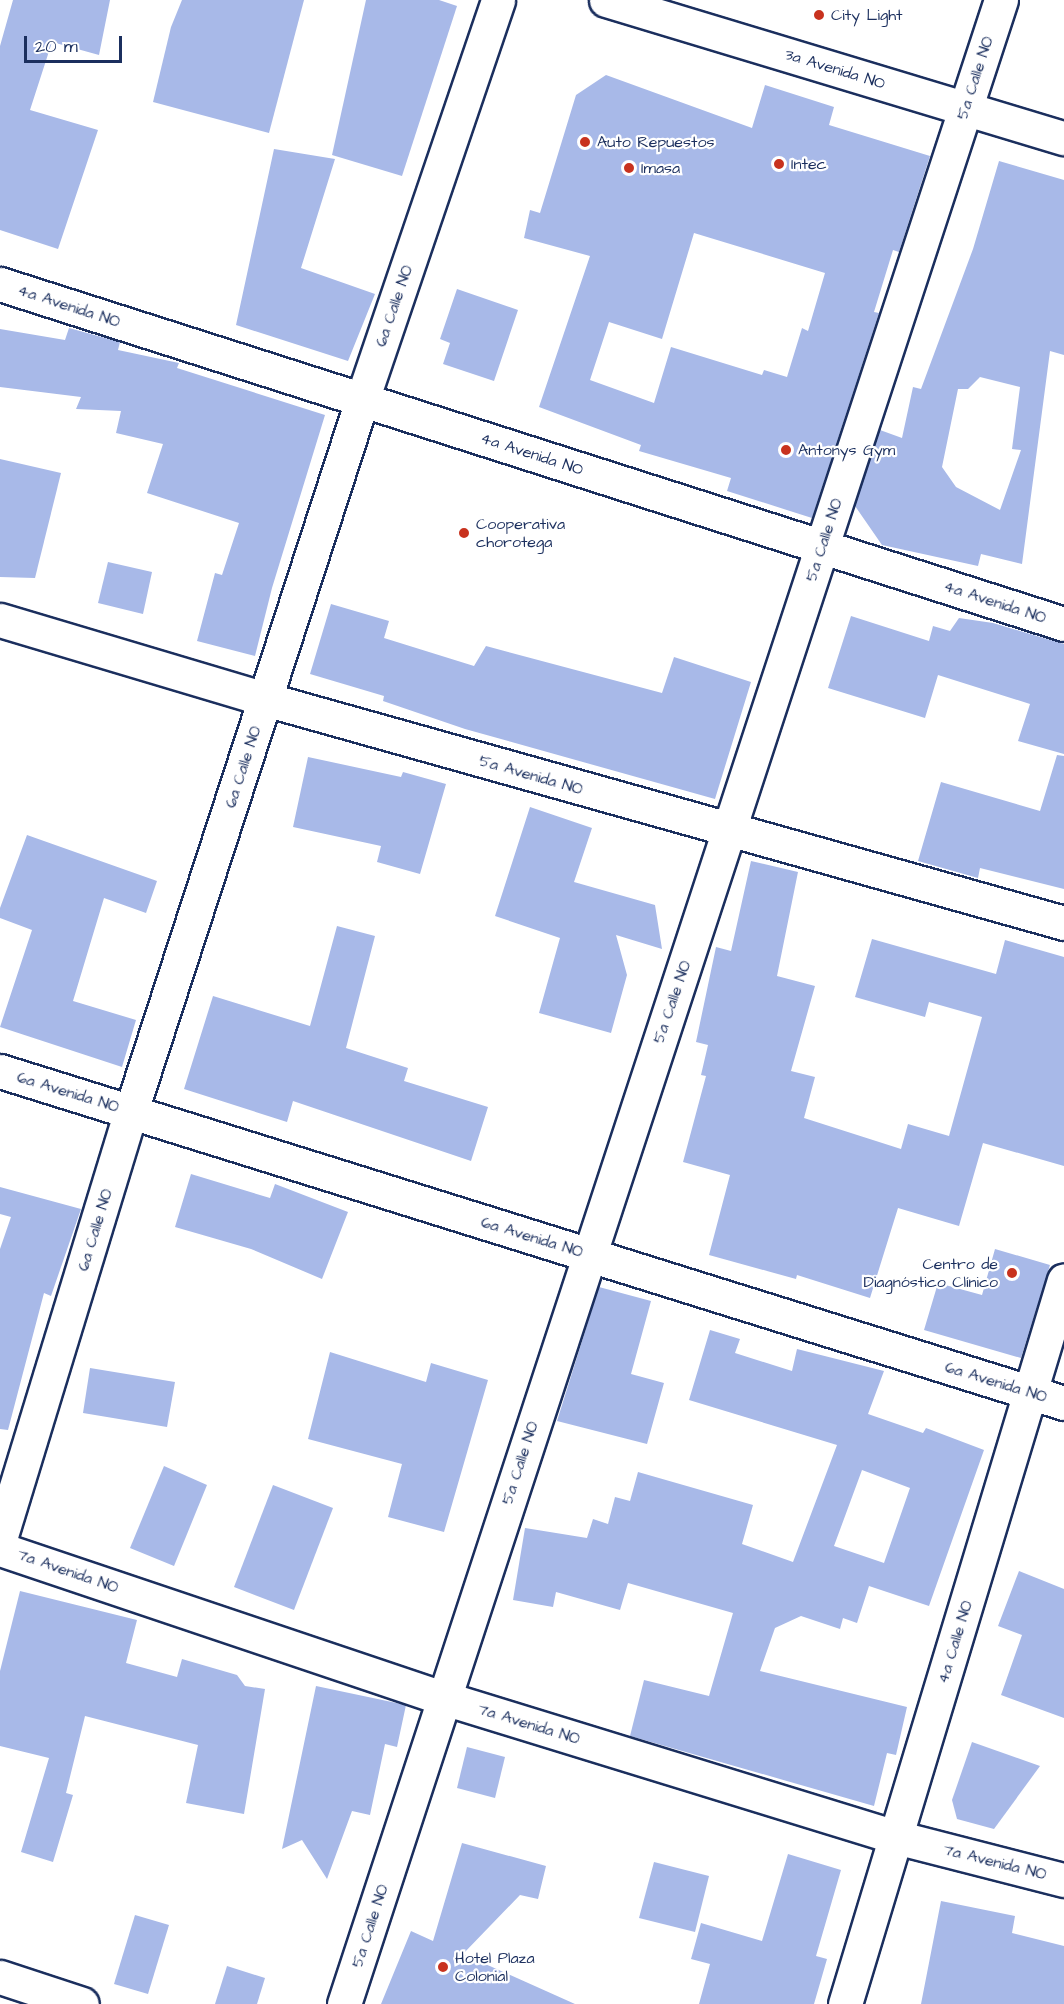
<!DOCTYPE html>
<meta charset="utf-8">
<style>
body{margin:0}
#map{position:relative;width:1064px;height:2004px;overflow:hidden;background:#fff;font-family:"Architects Daughter",sans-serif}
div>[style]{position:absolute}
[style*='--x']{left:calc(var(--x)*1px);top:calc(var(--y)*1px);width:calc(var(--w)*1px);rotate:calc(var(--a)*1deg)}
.building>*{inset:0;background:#a8b9e8}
.roads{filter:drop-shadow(2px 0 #1b2f5e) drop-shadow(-2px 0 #1b2f5e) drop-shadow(0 2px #1b2f5e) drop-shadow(0 -2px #1b2f5e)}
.minor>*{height:33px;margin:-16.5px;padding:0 16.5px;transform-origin:16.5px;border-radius:16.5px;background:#fff}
.dots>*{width:16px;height:16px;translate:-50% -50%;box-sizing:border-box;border:3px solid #fff;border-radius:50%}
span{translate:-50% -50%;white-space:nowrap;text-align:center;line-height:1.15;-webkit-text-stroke:4.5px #fff;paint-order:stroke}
.poi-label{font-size:16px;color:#1b2f5e}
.left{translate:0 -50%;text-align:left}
.right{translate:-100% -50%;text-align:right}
.street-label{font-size:16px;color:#1b2f5e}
.scale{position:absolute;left:24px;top:36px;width:98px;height:27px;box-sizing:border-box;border:3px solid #1b2f5e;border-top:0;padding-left:8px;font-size:18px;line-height:21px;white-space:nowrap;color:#1b2f5e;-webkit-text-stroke:4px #fff;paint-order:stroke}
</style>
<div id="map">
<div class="building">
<div style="clip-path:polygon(13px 0,110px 0,99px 55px,52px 42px,30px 110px,98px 130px,58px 249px,0 230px,0 46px)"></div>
<div style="clip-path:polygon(182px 0,304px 0,269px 133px,153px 102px,171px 27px)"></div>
<div style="clip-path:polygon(366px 0,439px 0,457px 6px,402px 176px,332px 155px)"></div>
<div style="clip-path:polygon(evenodd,606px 75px,752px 128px,765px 85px,834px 107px,829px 125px,930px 156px,899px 252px,893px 250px,874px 312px,879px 313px,812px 518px,727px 491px,731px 478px,639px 451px,641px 445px,539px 407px,590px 256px,524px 238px,530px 210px,540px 213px,576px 95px,606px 75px,694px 233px,825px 273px,808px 331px,802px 328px,787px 377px,764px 370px,762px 375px,671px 347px,654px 403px,590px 380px,609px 322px,662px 339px,694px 233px)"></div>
<div style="clip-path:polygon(274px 149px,335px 159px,301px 268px,375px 294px,348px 361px,236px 325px)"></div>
<div style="clip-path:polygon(evenodd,999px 161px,1064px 180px,1064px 355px,1050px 351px,1022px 564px,981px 554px,978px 566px,882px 545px,855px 506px,880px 430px,902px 438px,913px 387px,921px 389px,973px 249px,999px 161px,980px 377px,1020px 387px,1012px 449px,1021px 450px,1000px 510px,956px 487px,942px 467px,958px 389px,968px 389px,980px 377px)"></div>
<div style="clip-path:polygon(457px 289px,518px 310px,494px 381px,443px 364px,450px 343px,440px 339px)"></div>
<div style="clip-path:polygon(69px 328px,120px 342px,118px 350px,179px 363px,177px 368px,325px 415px,272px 588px,255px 656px,197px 641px,215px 573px,222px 575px,239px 523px,147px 493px,163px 444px,116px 433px,121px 411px,76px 409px,81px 397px,0 387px,0 329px,65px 340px)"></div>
<div style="clip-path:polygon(0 459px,61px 473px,35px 578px,0 577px)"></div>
<div style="clip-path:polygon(108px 562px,152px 572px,143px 614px,98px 603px)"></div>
<div style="clip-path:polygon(331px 604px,389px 621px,384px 638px,474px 666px,486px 646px,662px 693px,674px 657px,751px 682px,715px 799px,465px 729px,383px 701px,384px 696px,310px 674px)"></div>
<div style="clip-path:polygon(851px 616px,929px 641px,933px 626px,950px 631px,959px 618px,993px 623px,1064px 644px,1064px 754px,1018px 741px,1030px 704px,938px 675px,925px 718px,828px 688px)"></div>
<div style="clip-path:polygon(1057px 755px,1064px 756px,1064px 889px,980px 868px,978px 878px,918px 861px,941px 782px,1040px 811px)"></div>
<div style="clip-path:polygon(308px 757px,401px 777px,403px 772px,446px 784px,420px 874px,377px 862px,381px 846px,293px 827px)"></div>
<div style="clip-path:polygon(530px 807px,592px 828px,574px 882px,655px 905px,662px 949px,616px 935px,627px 975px,611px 1033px,539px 1013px,560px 938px,495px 916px)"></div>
<div style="clip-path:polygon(27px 835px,157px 881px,146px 913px,104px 898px,73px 1001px,136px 1020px,122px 1067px,0 1027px,32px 930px,0 918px,0 908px)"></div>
<div style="clip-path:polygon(751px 861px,798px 872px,777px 976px,815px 986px,791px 1071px,815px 1077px,804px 1118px,901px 1149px,908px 1124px,949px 1136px,982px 1017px,929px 1002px,925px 1017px,855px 997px,872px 939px,996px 974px,1005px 940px,1064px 957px,1064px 1166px,983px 1143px,959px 1226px,898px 1208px,870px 1298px,797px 1275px,796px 1279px,709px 1255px,730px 1175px,683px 1162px,706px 1076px,701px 1075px,708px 1045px,696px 1042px,716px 947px,731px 951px)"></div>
<div style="clip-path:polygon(337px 926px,375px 936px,346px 1048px,408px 1068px,404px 1081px,488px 1107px,471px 1161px,293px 1101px,287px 1122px,184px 1089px,213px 996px,310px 1026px)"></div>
<div style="clip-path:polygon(191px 1174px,270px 1198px,275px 1184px,348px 1212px,322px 1279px,251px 1249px,175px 1227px)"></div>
<div style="clip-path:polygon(0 1187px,81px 1209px,51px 1296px,44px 1293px,8px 1430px,0 1429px,0 1249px,11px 1217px,0 1214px)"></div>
<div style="clip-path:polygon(995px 1249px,1050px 1265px,1021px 1358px,924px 1330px,938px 1283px,982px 1295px)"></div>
<div style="clip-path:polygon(599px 1287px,651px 1301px,631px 1374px,664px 1383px,647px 1444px,557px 1421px)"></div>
<div style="clip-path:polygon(evenodd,710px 1330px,740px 1339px,735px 1353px,792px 1371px,797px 1349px,884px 1371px,868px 1414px,923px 1433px,926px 1428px,984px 1450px,929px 1606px,869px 1586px,857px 1623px,843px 1618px,840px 1629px,801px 1616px,775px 1628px,760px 1671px,907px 1707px,896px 1755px,887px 1753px,874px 1806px,630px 1736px,644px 1680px,709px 1696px,733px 1613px,628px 1583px,620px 1610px,556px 1592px,553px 1607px,513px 1600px,525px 1528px,587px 1538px,593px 1519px,608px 1524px,615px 1497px,630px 1501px,638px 1472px,753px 1505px,742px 1544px,793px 1562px,837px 1445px,689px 1400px,710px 1330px,862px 1470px,910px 1488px,884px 1563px,834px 1546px,862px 1470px)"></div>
<div style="clip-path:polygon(330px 1352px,426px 1382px,431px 1363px,488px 1380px,444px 1532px,388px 1517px,402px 1464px,308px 1439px)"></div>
<div style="clip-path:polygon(90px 1368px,175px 1382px,167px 1427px,83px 1413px)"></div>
<div style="clip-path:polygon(164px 1466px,207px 1485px,174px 1566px,130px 1548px)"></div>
<div style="clip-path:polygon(273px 1485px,333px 1508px,294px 1610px,234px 1587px)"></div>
<div style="clip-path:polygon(1019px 1571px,1064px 1589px,1064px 1718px,1001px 1695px,1022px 1635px,998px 1626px)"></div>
<div style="clip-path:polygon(20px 1591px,137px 1620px,126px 1663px,177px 1677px,182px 1659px,237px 1675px,245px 1686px,265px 1689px,244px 1814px,186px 1803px,198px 1745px,85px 1716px,66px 1793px,73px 1795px,53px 1862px,21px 1852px,49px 1758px,0 1746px,0 1671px)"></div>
<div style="clip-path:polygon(316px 1686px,406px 1705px,397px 1747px,385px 1744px,370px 1815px,352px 1811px,327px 1879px,302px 1840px,282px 1849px)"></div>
<div style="clip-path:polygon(972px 1742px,1040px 1766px,994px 1829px,957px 1819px,952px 1800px)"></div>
<div style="clip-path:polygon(467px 1747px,505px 1757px,495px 1798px,457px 1788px)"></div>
<div style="clip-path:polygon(462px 1843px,546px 1866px,538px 1899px,520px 1895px,463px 1954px,575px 2004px,381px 2004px,411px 1931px,433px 1941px)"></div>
<div style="clip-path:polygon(788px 1854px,841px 1870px,816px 1956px,827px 1959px,814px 2004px,699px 2004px,710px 1964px,691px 1959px,701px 1923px,762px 1941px)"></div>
<div style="clip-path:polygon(654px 1862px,709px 1876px,695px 1932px,639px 1918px)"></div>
<div style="clip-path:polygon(941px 1901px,1015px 1916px,1012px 1933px,1064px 1946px,1064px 2004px,921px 2004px)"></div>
<div style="clip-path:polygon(135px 1915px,169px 1925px,148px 1994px,114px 1984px)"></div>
<div style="clip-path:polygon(227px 1966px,265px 1978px,257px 2004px,215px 2004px)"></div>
</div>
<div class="roads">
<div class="minor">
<div style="--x:606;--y:0;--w:478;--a:16.8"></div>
<div style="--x:0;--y:284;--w:1117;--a:17.72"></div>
<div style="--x:0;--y:620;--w:277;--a:16.6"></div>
<div style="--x:265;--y:699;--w:830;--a:15.66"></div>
<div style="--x:0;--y:1071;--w:1115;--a:17.33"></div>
<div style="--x:0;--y:1539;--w:448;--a:-73"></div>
<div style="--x:131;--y:1111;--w:748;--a:-72"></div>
<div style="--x:362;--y:400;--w:422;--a:-71.2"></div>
<div style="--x:0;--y:1549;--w:468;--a:18.6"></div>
<div style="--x:444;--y:1698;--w:473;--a:17.1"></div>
<div style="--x:896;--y:1837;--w:173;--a:14.4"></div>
<div style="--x:0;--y:1977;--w:86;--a:18.2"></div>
<div style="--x:344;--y:2004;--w:2109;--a:-71.85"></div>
<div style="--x:845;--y:2004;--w:756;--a:-73.17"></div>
</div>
</div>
<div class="dots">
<div style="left:819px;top:15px;background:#c8321e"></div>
<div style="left:585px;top:142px;background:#c8321e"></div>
<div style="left:779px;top:164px;background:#c8321e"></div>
<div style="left:629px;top:168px;background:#c8321e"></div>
<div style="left:786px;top:450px;background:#c8321e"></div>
<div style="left:464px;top:533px;background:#c8321e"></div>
<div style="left:1012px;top:1273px;background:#c8321e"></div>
<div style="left:443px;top:1967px;background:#c8321e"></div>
</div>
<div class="poi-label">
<span class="left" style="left:831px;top:15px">City Light</span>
<span class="left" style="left:597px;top:142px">Auto Repuestos</span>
<span class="left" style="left:791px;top:164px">Intec</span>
<span class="left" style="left:641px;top:168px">Imasa</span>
<span class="left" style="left:798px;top:450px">Antonys Gym</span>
<span class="left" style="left:476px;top:533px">Cooperativa<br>chorotega</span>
<span class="right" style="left:998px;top:1273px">Centro de<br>Diagnóstico Clínico</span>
<span class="left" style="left:455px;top:1967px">Hotel Plaza<br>Colonial</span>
</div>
<div class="street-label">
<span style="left:835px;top:69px;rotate:17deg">3a Avenida NO</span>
<span style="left:975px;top:78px;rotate:-72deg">5a Calle NO</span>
<span style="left:69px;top:306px;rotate:18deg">4a Avenida NO</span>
<span style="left:394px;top:306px;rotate:-71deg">6a Calle NO</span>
<span style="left:532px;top:454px;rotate:18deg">4a Avenida NO</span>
<span style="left:824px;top:540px;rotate:-72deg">5a Calle NO</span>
<span style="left:995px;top:602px;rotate:18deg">4a Avenida NO</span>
<span style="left:243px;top:767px;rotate:-72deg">6a Calle NO</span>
<span style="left:531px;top:775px;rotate:16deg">5a Avenida NO</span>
<span style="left:672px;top:1002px;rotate:-71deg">5a Calle NO</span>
<span style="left:68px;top:1092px;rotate:17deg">6a Avenida NO</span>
<span style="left:95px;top:1230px;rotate:-73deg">6a Calle NO</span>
<span style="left:532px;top:1237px;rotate:17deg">6a Avenida NO</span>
<span style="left:996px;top:1382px;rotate:17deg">6a Avenida NO</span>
<span style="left:520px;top:1463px;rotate:-72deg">5a Calle NO</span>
<span style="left:68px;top:1571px;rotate:19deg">7a Avenida NO</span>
<span style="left:955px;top:1642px;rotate:-73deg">4a Calle NO</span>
<span style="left:529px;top:1724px;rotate:17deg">7a Avenida NO</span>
<span style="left:995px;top:1862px;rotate:14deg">7a Avenida NO</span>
<span style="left:370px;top:1926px;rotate:-72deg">5a Calle NO</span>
</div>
<div class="scale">20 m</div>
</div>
